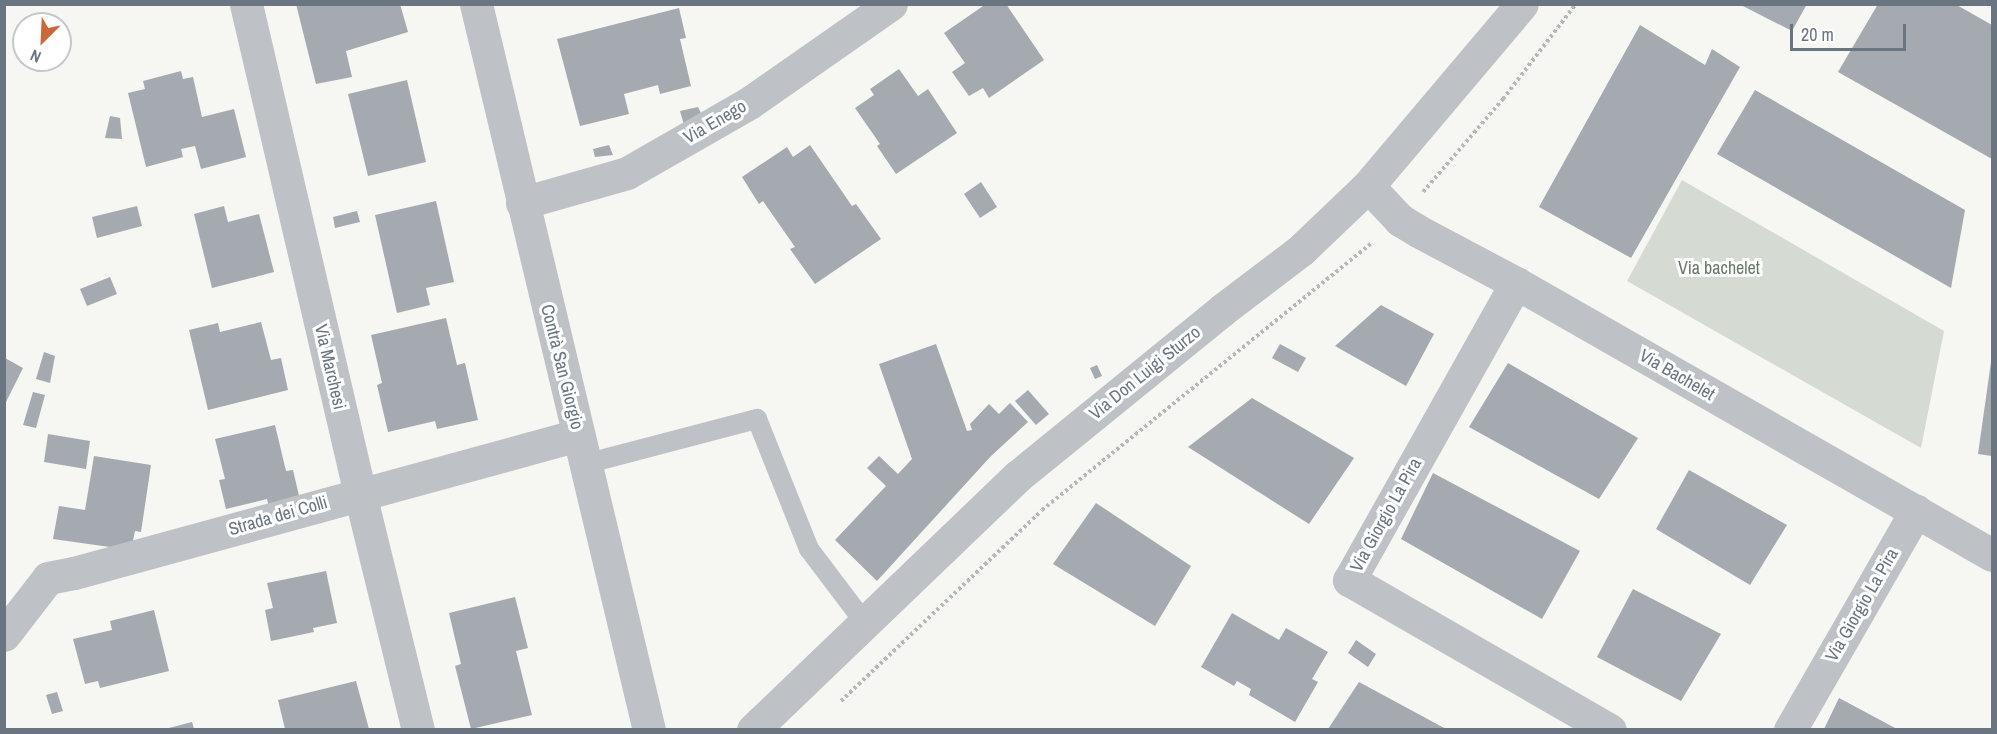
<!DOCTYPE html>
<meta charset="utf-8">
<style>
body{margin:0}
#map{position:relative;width:1997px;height:734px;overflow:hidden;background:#f6f6f3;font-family:"Archivo Narrow",sans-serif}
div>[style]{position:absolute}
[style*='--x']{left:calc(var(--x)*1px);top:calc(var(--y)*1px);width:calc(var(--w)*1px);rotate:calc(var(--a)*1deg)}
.green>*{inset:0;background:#d5dad3}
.building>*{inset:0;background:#a4aab0}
.path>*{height:4px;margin-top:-2px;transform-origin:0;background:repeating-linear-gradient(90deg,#b6b9bc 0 3px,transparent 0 6px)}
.service>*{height:20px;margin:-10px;padding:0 10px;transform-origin:10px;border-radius:10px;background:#bec1c5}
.minor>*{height:33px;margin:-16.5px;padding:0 16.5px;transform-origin:16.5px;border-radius:16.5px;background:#bec1c5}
.tertiary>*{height:33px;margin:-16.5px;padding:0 16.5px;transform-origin:16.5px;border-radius:16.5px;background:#bec1c5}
span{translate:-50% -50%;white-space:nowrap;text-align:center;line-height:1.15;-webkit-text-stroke:6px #fff;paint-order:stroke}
.street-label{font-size:18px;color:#697581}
.park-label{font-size:18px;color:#697967}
.frame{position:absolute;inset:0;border:6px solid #697581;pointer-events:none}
.north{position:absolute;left:12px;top:12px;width:60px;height:60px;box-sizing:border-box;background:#fff;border:2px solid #c3c8cd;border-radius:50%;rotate:204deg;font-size:16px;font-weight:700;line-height:24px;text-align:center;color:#697581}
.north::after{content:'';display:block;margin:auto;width:21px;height:27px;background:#ce663b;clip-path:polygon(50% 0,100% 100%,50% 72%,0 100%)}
.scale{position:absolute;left:1790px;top:24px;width:116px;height:27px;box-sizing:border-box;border:3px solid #697581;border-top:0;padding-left:8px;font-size:18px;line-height:21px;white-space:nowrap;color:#697581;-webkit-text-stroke:4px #fff;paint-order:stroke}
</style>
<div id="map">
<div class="green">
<div style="clip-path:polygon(1682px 180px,1944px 331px,1921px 448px,1627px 281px)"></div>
</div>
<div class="building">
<div style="clip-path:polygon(296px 4px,400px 4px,408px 32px,346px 51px,352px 77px,316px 84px)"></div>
<div style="clip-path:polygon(986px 4px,1006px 4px,1044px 60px,989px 98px,983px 88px,969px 96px,952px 72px,965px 63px,944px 33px)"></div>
<div style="clip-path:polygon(1739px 4px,1807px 4px,1792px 31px)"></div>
<div style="clip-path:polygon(1878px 4px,1955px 4px,1992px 25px,1992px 159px,1838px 72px)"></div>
<div style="clip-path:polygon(679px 8px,686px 38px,680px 39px,691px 86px,660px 94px,658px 85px,624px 94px,629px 114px,580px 126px,557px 39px)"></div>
<div style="clip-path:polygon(1640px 25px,1705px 65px,1712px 49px,1740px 67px,1631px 258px,1539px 207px)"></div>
<div style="clip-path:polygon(899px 69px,918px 96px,928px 89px,957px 133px,896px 174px,877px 146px,880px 144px,855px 108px,874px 95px,870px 89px)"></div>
<div style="clip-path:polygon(181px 71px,183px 79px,193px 77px,202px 117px,234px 109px,246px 157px,201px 169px,195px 146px,181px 149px,183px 157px,146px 167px,128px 93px,145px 89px,143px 81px)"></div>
<div style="clip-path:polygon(407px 80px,426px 162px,368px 176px,348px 94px)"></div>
<div style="clip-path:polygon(1755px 90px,1965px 210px,1951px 288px,1717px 154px)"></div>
<div style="clip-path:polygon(698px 107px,701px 113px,684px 125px,680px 111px)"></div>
<div style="clip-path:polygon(110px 116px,120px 118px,122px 139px,105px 138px)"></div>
<div style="clip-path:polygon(609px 145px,613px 155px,595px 157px,593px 149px)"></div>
<div style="clip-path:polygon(810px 145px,852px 206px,856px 204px,881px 239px,815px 284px,790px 249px,795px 247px,763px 201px,759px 204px,742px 177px,787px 147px,793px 157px)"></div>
<div style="clip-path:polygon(981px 182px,997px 207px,980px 218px,964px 194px)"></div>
<div style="clip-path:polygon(436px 201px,454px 282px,426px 288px,430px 305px,397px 313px,375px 215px)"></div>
<div style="clip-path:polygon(137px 206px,142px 226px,97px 238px,92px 217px)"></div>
<div style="clip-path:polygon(224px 206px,228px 222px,259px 214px,274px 272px,212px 288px,194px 214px)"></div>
<div style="clip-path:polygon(357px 211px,360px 222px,335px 228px,333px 217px)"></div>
<div style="clip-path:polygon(110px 277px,117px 294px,87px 306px,80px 289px)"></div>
<div style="clip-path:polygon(1381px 305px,1434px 334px,1406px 386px,1335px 346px)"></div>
<div style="clip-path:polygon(446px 318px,457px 365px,465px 363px,478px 420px,437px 429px,435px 421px,388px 432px,377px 385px,382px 383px,371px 335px)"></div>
<div style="clip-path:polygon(261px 322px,271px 360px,281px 358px,288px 390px,208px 410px,189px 330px,218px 323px,220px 332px)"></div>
<div style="clip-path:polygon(936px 344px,967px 431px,972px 430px,970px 424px,989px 404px,999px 414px,1010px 403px,1028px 422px,991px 456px,877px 581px,835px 540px,886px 486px,867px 468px,879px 456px,898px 474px,912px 459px,879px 364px)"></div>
<div style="clip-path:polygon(1280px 344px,1306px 358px,1298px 372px,1272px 358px)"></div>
<div style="clip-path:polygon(44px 352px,55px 356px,50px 383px,36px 379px)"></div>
<div style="clip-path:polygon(5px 358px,23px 368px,5px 404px)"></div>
<div style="clip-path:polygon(1991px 362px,1992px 362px,1992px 456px,1978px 454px)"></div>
<div style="clip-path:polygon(1508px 363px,1638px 438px,1599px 499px,1469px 427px)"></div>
<div style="clip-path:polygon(1097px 365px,1102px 376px,1095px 379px,1090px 368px)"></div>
<div style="clip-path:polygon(1028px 390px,1049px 414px,1036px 425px,1015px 401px)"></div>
<div style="clip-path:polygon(33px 392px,45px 395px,36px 428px,23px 425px)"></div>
<div style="clip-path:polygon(1252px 398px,1354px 458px,1309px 524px,1188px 447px)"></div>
<div style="clip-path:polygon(275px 425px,286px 471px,293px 470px,300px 500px,269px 507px,267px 499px,226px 509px,219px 480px,225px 479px,215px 439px)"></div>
<div style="clip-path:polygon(48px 434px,90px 441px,86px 469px,44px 462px)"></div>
<div style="clip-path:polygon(94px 456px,151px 465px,141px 532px,135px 531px,131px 550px,53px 539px,59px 506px,85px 510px)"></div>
<div style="clip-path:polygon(1689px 470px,1787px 525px,1750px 585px,1656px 529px)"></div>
<div style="clip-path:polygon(1433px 473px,1580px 551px,1542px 619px,1401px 539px)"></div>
<div style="clip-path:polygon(1096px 503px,1191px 566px,1155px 626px,1053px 564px)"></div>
<div style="clip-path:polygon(326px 571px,337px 623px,313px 628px,314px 632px,271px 641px,265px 610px,273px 608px,267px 583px)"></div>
<div style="clip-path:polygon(1633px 589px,1721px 634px,1681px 701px,1597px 657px)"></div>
<div style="clip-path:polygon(515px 597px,528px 648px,516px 651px,532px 715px,471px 729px,455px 666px,461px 664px,449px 613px)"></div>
<div style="clip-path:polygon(154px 610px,169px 671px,100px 688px,98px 681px,85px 684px,73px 639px,112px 630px,110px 621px)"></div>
<div style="clip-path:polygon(1232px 613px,1279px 640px,1286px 628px,1328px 652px,1312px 679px,1318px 682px,1295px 722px,1249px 695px,1251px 689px,1237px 681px,1234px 686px,1201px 667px)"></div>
<div style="clip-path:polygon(1356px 640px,1376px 654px,1368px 667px,1348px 653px)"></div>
<div style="clip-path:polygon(356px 681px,369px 729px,285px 729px,278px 700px)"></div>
<div style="clip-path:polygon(1359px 682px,1446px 729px,1328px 729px)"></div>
<div style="clip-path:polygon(57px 692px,63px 711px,52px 714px,46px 695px)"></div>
<div style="clip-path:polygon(1839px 698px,1897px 729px,1824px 729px)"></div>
<div style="clip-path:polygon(192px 722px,194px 729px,165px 729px)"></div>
</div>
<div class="path">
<div style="--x:1423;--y:192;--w:123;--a:-49.3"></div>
<div style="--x:1503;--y:99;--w:120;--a:-52.5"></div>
<div style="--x:841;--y:701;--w:277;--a:-43.5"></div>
<div style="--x:1042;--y:510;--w:423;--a:-39"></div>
</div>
<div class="service">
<div style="--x:585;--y:464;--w:178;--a:-14.7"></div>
<div style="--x:757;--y:419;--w:140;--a:68.2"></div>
<div style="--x:809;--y:549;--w:93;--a:52.9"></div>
</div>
<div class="minor">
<div style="--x:246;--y:4;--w:503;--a:76.9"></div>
<div style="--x:360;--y:494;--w:243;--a:76.2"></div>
<div style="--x:1368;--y:186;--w:47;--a:46.7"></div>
<div style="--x:1400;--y:220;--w:21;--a:31"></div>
<div style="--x:1418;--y:231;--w:111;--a:28"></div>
<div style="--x:1516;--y:283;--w:548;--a:29.74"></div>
<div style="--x:522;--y:203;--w:109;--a:-15.9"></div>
<div style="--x:627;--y:173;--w:141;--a:-29.8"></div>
<div style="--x:749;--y:103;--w:173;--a:-34.9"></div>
<div style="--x:1516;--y:283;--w:341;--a:119.3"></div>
<div style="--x:1349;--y:580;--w:301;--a:29.9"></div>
<div style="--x:4;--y:635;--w:72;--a:-52.3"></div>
<div style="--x:48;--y:578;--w:26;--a:-11"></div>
<div style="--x:74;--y:573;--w:523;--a:-15.31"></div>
<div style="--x:1790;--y:730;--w:253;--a:-60.1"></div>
</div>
<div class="tertiary">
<div style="--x:476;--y:4;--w:746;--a:76.6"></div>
<div style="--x:753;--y:730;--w:367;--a:-43.8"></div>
<div style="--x:1018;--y:476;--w:263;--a:-39.1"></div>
<div style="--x:1222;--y:310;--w:99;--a:-37.2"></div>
<div style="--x:1301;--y:250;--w:93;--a:-43.7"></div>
<div style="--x:1368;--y:186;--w:238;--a:-49.8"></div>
</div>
<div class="street-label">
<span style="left:715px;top:122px;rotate:-30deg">Via Enego</span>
<span style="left:330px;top:367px;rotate:77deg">Via Marchesi</span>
<span style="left:562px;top:367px;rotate:76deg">Contrà San Giorgio</span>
<span style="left:1145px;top:373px;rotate:-39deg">Via Don Luigi Sturzo</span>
<span style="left:1677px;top:375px;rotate:30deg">Via Bachelet</span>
<span style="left:1386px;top:515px;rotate:-61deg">Via Giorgio La Pira</span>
<span style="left:278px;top:516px;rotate:-16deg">Strada dei Colli</span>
<span style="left:1862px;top:605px;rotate:-60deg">Via Giorgio La Pira</span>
</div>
<div class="park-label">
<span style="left:1719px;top:268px">Via bachelet</span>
</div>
<div class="frame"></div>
<div class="north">N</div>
<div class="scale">20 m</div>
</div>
